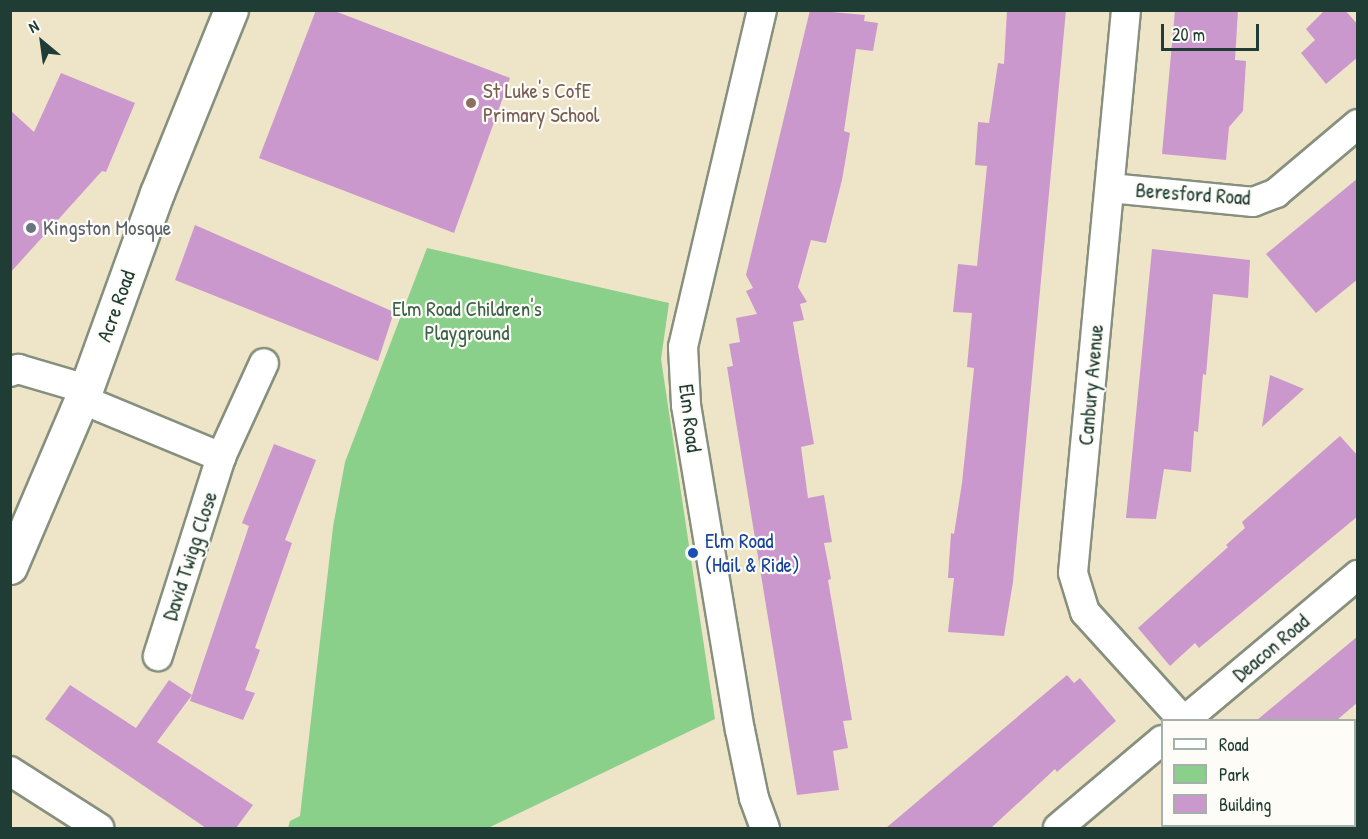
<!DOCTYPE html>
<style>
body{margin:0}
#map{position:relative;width:1368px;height:839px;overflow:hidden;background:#eee4c7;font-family:"Patrick Hand",sans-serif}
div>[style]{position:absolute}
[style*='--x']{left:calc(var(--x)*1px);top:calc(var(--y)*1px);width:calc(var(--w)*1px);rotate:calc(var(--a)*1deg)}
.green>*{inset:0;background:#8ad08b}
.building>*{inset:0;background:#cb98cd}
.roads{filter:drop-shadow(2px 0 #86907e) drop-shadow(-2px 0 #86907e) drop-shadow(0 2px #86907e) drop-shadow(0 -2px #86907e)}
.minor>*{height:28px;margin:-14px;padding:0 14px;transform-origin:14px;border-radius:14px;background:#fff}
.tertiary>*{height:33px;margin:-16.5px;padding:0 16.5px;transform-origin:16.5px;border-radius:16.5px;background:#fff}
.dots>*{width:16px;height:16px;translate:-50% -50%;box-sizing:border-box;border:3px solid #fdfcf7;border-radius:50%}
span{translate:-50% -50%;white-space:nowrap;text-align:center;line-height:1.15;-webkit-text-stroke:4.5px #fdfcf7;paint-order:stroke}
.education-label{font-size:21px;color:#785e54}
.left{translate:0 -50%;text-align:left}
.street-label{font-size:21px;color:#1f3d34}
.worship-label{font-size:21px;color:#5b616d}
.park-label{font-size:21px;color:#3a624a}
.transit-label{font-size:21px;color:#164399}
.frame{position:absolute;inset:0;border:12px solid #1f3d34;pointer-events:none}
.legend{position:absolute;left:1161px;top:719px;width:195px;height:108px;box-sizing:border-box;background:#fdfcf7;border:2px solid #a4b0a9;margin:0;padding:8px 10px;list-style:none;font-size:18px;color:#1f3d34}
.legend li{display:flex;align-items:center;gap:12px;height:30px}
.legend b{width:30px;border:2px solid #a4b0a9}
.north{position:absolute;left:12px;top:12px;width:60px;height:60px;-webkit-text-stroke:4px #fdfcf7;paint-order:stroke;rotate:331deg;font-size:16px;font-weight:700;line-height:24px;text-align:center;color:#1f3d34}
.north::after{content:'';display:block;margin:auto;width:21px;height:27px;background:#1f3d34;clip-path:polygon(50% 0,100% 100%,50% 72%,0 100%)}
.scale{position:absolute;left:1161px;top:24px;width:98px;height:27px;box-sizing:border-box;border:3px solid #1f3d34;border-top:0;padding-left:8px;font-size:18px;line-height:21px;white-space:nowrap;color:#1f3d34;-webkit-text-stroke:4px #fdfcf7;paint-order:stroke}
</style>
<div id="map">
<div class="green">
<div style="clip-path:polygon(427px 248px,669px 303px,661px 359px,715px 719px,488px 828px,288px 828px,290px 821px,300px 816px,333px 527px,345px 462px)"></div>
</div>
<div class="building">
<div style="clip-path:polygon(316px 10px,332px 10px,510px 78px,454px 233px,259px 158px)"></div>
<div style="clip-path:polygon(810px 10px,865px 15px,864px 21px,878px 23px,873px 51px,856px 49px,844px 131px,850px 133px,842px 180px,826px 243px,811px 240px,798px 287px,807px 302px,800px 304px,804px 320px,793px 322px,814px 444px,801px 447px,808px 498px,824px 495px,832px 542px,824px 543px,831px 579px,828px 580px,852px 720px,843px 721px,848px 748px,833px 751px,839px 790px,797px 795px,727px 367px,733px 366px,729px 344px,740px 342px,736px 318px,757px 314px,746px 291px,753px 288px,746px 275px)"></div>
<div style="clip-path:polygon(1007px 10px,1066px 10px,1013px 582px,1004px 636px,948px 632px,954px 578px,948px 578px,951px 533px,954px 534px,962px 483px,974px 368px,967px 367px,972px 313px,953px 312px,958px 264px,977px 266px,987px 166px,975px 165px,978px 122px,989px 123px,998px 63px,1004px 64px)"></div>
<div style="clip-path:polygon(1175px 10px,1238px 10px,1235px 60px,1246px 61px,1243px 111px,1229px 127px,1226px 160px,1162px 154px)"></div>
<div style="clip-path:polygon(1325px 10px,1345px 10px,1358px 25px,1358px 57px,1326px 84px,1301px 53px,1315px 40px,1306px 29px)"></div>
<div style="clip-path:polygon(61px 73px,135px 103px,106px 172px,102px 171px,10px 273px,10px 110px,34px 132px)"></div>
<div style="clip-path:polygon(1358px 178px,1358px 279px,1316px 313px,1266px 254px)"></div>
<div style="clip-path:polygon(195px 225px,394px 312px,378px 361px,175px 280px)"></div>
<div style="clip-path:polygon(1152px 249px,1250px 260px,1248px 298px,1213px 294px,1206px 375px,1203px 374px,1198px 432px,1194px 431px,1191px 472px,1164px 469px,1156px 519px,1126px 518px)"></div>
<div style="clip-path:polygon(1270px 375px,1304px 389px,1262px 427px)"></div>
<div style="clip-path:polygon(1340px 436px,1358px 456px,1358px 516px,1199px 648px,1195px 643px,1170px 666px,1138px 628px,1228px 547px,1226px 545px,1245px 528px,1242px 522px)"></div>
<div style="clip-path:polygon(274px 444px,316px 460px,285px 540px,292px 543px,255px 648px,260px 650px,245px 690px,255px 693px,243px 720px,190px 701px,249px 526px,242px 523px)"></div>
<div style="clip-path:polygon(1358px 636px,1358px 702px,1337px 720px,1257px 720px)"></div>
<div style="clip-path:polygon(1067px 675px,1074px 683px,1080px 678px,1116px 721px,1057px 772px,1055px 769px,991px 828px,886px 828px)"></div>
<div style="clip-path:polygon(169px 680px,192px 695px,157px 742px,253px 805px,236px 828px,206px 828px,45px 719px,70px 685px,136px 728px)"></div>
</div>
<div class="roads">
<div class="minor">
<div style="--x:762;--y:10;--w:346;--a:103.2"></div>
<div style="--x:683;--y:347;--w:58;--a:87"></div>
<div style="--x:686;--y:405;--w:329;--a:80.6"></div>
<div style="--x:740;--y:730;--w:69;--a:78.4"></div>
<div style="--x:754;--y:798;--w:32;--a:70"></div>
<div style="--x:1126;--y:10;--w:565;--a:95.38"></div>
<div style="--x:1073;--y:573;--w:41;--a:72.9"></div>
<div style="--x:1085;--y:612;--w:146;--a:47.8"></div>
<div style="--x:1110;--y:188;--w:144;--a:5.6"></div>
<div style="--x:1253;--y:202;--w:25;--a:-21"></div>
<div style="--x:1276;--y:193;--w:107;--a:-40.1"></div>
<div style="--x:10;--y:372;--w:9;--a:-21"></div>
<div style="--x:18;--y:369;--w:71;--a:16.4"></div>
<div style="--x:81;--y:399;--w:152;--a:22.5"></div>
<div style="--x:221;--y:457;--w:209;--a:107.6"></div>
<div style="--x:221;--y:457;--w:103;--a:-65.4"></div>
<div style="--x:1185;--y:720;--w:226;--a:-40"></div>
<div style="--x:10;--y:771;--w:106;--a:32.6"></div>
<div style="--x:1058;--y:828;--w:136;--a:-40.2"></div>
</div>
<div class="tertiary">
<div style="--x:10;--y:567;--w:194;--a:-66.9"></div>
<div style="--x:86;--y:389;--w:208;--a:-70.1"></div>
<div style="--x:157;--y:193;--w:197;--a:-68"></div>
</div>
</div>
<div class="dots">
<div style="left:471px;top:103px;background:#8d6e63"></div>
<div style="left:31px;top:228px;background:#6b7280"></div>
<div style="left:693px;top:553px;background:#1a4fb4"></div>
</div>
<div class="education-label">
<span class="left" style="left:483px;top:103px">St Luke's CofE<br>Primary School</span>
</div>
<div class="street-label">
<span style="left:1193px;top:194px;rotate:4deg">Beresford Road</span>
<span style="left:116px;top:306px;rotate:-70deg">Acre Road</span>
<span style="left:1091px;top:385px;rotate:-85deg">Canbury Avenue</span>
<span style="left:690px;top:418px;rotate:83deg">Elm Road</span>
<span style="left:190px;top:556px;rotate:-72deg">David Twigg Close</span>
<span style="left:1271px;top:648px;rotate:-40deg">Deacon Road</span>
</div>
<div class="worship-label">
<span class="left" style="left:43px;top:228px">Kingston Mosque</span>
</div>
<div class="park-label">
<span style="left:467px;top:321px">Elm Road Children's<br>Playground</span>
</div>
<div class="transit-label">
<span class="left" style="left:705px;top:553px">Elm Road<br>(Hail &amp; Ride)</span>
</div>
<div class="frame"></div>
<ul class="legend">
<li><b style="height:8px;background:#fff"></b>Road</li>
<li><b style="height:16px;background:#8ad08b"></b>Park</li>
<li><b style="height:16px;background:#cb98cd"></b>Building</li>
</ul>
<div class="north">N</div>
<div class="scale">20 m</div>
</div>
